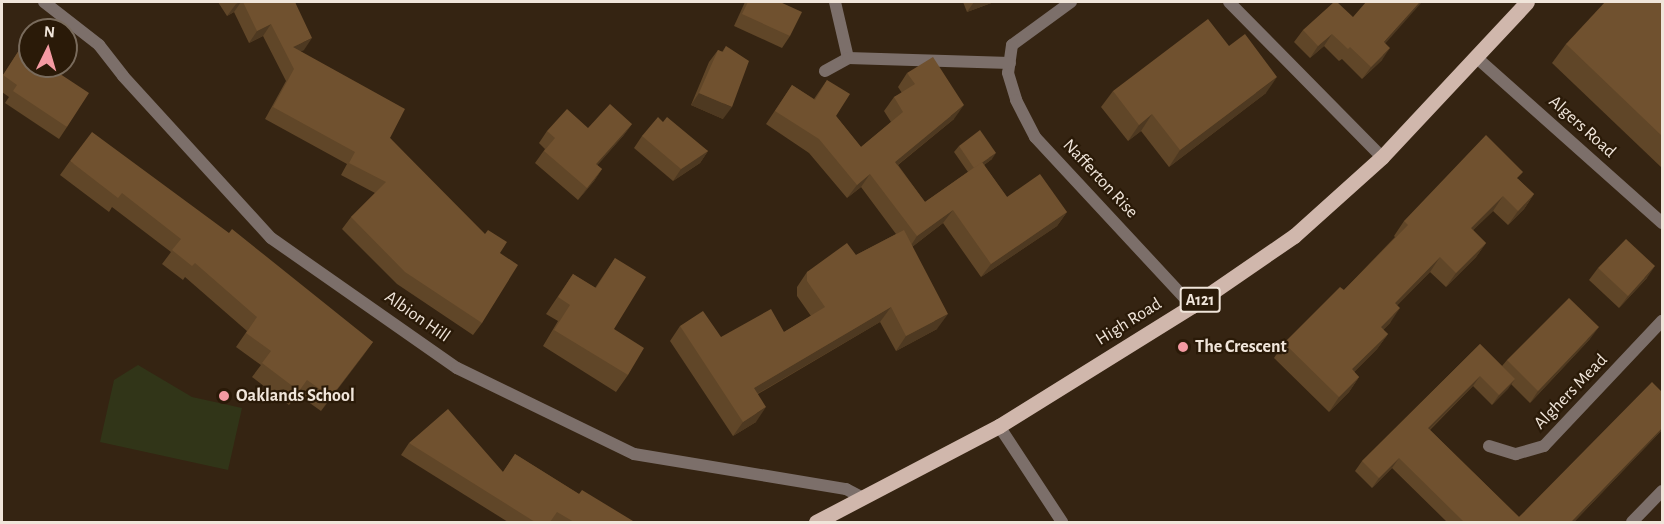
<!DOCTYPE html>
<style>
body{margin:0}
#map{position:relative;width:1664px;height:524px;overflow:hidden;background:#352412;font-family:"Alegreya Sans",sans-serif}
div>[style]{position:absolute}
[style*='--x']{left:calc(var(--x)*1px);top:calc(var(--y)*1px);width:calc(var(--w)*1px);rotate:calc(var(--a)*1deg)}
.green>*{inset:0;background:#313518}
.minor>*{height:12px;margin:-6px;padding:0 6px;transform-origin:6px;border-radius:6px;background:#7c6f6a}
.primary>*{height:15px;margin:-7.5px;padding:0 7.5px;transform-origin:7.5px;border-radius:7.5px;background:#d0b7ac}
.wall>*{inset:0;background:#604628}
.shaded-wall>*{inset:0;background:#4e3921}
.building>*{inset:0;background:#70512f}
.dots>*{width:16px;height:16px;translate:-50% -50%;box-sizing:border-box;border:3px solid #2a1a08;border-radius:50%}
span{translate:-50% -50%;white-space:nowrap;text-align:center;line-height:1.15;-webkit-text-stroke:4.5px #2a1a08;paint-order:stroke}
.shield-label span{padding:2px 4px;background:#2a1a08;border:2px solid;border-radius:4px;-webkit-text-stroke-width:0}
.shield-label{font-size:16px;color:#f0e5da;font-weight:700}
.street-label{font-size:18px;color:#f0e5da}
.poi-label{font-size:18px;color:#f0e5da;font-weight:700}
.left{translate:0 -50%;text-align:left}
.frame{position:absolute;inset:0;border:3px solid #f0e5da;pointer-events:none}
.north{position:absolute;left:18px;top:18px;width:60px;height:60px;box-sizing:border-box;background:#2a1a08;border:2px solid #796b5c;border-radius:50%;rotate:5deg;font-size:16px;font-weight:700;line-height:24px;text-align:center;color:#f0e5da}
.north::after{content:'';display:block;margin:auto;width:21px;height:27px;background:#f49aa2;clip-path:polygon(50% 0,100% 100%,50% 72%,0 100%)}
</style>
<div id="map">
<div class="green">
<div style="clip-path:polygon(138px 365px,192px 397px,242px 408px,228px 470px,100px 442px,114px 380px)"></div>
</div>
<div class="minor">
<div style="--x:44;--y:2;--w:70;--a:38"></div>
<div style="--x:99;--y:45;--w:39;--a:52"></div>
<div style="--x:123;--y:76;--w:219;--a:47.6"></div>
<div style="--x:271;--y:238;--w:227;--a:35"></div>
<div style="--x:457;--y:368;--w:197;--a:25.9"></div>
<div style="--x:634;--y:454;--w:215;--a:9.4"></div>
<div style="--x:846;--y:489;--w:19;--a:28"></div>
<div style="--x:835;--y:2;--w:57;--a:76.9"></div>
<div style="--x:1071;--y:2;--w:73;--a:143.9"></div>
<div style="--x:1012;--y:45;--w:28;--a:98"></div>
<div style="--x:1008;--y:73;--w:28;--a:73"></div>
<div style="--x:1016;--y:100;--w:42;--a:62.8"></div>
<div style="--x:1035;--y:137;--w:231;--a:47.1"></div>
<div style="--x:1229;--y:2;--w:218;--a:45.4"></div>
<div style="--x:1477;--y:58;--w:248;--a:41.7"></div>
<div style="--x:825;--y:71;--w:26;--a:-29"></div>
<div style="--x:848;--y:58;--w:162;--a:1.8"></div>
<div style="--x:999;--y:426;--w:115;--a:56.7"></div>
<div style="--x:1489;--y:446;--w:28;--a:17"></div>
<div style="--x:1516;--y:454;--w:29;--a:-16"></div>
<div style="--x:1544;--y:446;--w:172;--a:-46.7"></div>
<div style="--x:1632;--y:522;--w:43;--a:-45.9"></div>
</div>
<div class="primary">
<div style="--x:816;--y:522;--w:207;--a:-27.7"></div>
<div style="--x:999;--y:426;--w:227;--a:-31.9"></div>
<div style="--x:1192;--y:306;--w:124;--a:-34.5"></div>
<div style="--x:1294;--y:236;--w:118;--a:-41.9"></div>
<div style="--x:1382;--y:157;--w:212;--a:-46.9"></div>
</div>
<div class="wall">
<div style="clip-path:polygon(218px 2px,295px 2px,304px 50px,300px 51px,390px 138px,500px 253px,482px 323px,473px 335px,397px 284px,342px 229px,351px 217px,375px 193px,341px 175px,347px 164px,265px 119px,286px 81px,263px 36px,249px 43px,234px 12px,227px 16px)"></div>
<div style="clip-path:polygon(745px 2px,780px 2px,790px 36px,782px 48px,734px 26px)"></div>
<div style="clip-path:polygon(963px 2px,994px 2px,967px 12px)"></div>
<div style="clip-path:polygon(1662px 2px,1662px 168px,1552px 63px,1566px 44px)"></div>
<div style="clip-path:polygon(1353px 17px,1385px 43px,1382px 60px,1362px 79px,1342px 59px,1339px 61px,1324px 46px,1310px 58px,1294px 42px,1303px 30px)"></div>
<div style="clip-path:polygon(23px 44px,67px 127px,59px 139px,5px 103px,9px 97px,2px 92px,2px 77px)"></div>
<div style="clip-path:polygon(726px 46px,723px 119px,691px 105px,709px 62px,718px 50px,722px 52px)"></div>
<div style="clip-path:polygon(907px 73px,954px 119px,898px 165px,925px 202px,968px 172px,954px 152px,959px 146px,992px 159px,984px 165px,1007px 197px,1067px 212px,1057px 226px,981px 277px,943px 223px,912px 247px,937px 329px,896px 351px,880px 322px,758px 394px,756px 422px,733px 436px,670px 341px,680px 326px,721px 337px,784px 332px,811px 316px,797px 296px,797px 287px,807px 272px,856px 255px,896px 234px,861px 187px,847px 198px,809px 153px,766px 124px,792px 85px,814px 99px,827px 80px,836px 116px,861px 147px,891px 122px,884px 111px,894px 97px,902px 93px,898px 87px)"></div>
<div style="clip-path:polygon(1113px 91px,1266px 93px,1169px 167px,1141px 131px,1128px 141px,1101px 107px)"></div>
<div style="clip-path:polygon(663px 122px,708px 151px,700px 163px,673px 181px,634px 148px,642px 136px)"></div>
<div style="clip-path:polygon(632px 124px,623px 136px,597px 165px,602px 169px,594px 181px,578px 200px,535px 163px,545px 149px,539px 143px,547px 131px,588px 128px)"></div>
<div style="clip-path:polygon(70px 161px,373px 342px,321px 411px,297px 394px,289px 405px,252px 377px,261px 365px,236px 347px,247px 331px,185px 277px,183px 280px,162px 264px,171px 252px,112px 207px,109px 212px,60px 175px)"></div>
<div style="clip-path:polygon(1518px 179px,1534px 194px,1524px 209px,1508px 225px,1493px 211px,1473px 230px,1486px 243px,1476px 257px,1446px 287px,1430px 272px,1397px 305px,1390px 323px,1383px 330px,1388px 334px,1377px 349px,1354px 372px,1359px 377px,1349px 392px,1329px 412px,1274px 358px,1284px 343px,1344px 290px,1395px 237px,1394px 236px,1404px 221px)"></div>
<div style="clip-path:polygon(615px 258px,614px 329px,628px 375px,616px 392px,543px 346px,558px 321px,546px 314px,573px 274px,595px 288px)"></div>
<div style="clip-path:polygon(1598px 268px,1647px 278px,1619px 308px,1589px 280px)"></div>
<div style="clip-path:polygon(1590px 339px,1530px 403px,1511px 384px,1492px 405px,1473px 386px,1430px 430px,1519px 517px,1662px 392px,1662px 430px,1574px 522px,1447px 522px,1392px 468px,1372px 488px,1355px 471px,1362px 461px,1480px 344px,1502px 366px,1507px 360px)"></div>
<div style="clip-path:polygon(409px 443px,503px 472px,515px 454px,579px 494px,632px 522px,508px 522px,401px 455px)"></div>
</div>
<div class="shaded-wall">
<div style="clip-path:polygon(240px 2px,241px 2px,234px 12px,227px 16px,236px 4px)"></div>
<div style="clip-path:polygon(974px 2px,994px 2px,967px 12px)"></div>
<div style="clip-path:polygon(1420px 2px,1422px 2px,1376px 54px,1384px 42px)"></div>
<div style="clip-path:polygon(271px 24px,263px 36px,249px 43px,257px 31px)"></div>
<div style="clip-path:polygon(1332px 34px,1324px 46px,1310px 58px,1318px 46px)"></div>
<div style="clip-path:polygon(312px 38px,304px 50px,288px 57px,293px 47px)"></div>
<div style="clip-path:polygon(1390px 48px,1382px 60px,1362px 79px,1371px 67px)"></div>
<div style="clip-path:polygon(1277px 77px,1266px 93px,1169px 167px,1180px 150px)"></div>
<div style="clip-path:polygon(699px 93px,732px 107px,723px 119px,691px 105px)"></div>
<div style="clip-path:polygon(964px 105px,954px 119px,885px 175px,895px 162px)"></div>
<div style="clip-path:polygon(1152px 114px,1141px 131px,1128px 141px,1139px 125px)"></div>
<div style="clip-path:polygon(632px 124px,623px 136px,588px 176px,596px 164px)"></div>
<div style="clip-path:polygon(708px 151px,700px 163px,673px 181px,681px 169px)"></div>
<div style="clip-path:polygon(996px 153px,992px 159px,970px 175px,974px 168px)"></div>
<div style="clip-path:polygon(602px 169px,594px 181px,578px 200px,587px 188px)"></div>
<div style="clip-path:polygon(870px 174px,861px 187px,847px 198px,857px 185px)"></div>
<div style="clip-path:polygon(1534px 194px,1524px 209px,1508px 225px,1518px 211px)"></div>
<div style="clip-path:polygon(1503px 196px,1493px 211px,1461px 242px,1471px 228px)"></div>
<div style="clip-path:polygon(953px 210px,943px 223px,908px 250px,917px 236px)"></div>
<div style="clip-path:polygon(1067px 212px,1057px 226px,981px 277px,991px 264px)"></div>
<div style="clip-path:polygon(1486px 243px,1476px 257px,1446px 287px,1456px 273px)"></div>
<div style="clip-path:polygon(1440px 257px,1430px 272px,1385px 318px,1395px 303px)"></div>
<div style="clip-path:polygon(1655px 266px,1647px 278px,1619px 308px,1628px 296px)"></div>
<div style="clip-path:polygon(891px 307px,880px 322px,743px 402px,754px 388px)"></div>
<div style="clip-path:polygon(1400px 308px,1390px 323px,1370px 342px,1381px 327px)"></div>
<div style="clip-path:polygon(948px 314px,937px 329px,896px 351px,906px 336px)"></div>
<div style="clip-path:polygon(1599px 327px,1590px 339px,1530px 403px,1538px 391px)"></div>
<div style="clip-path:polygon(1388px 334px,1377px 349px,1342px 384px,1352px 369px)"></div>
<div style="clip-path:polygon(373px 342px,363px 356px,321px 411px,331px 397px)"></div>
<div style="clip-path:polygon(1480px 376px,1473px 386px,1421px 438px,1428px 428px)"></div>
<div style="clip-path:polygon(1359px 377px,1349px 392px,1329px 412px,1339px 397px)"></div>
<div style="clip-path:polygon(1515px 379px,1508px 389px,1492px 405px,1499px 395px)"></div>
<div style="clip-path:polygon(766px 407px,756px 422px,733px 436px,743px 422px)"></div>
<div style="clip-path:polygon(1662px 428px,1662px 430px,1574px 522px,1571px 522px)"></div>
<div style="clip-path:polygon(1399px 458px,1392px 468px,1372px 488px,1379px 478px)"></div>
</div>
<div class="building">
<div style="clip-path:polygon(243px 2px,295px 2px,312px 38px,293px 47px,405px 109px,390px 138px,485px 234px,488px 230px,507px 242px,500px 253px,518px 265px,482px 323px,405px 272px,351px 217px,386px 182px,349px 163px,355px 152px,273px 107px,294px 69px,271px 24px,257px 31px)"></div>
<div style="clip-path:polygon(748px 2px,780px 2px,802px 12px,790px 36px,742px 14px)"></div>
<div style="clip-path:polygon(1334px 2px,1337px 2px,1353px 17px,1366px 2px,1420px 2px,1384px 42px,1390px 48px,1371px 67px,1350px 47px,1348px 49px,1332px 34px,1318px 46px,1303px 30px)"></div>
<div style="clip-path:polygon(1605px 2px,1662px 2px,1662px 136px,1566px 44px)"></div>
<div style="clip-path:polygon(1208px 19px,1229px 46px,1245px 34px,1277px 77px,1180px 150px,1152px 114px,1139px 125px,1113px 91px)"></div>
<div style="clip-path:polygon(23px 44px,30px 49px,30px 66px,48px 66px,89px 93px,67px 127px,13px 91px,17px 85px,3px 75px)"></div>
<div style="clip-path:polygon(726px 46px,749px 61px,732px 107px,699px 93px,718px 50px,723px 52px)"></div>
<div style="clip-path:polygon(933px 57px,964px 105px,895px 162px,925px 202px,982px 162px,1007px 197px,1040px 174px,1067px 212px,991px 264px,953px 210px,917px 236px,870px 174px,857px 185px,819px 139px,775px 111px,792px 85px,815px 100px,827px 80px,850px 94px,836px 116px,861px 147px,903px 112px,894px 97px,915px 84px,907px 73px)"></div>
<div style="clip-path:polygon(610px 104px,632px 124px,596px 164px,602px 169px,587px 188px,544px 151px,555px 138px,547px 131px,567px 109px,588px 128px)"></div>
<div style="clip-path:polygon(658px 117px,663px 122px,667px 117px,708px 151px,681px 169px,642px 136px)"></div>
<div style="clip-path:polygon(980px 130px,996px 153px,974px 168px,959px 146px)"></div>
<div style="clip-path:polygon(92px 132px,229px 233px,232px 229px,373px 342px,331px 397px,307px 380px,299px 391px,262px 363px,271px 351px,246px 333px,257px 317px,195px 263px,192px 266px,172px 250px,181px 239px,122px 193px,118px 198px,70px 161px)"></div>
<div style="clip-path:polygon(1486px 135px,1523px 172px,1517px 178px,1534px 194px,1518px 211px,1503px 196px,1471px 228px,1486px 243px,1456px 273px,1440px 257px,1395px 303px,1400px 308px,1381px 327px,1388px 334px,1352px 369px,1359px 377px,1339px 397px,1284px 343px,1340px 287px,1344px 290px,1408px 225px,1404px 221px)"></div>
<div style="clip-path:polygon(904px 230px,948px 314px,906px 336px,891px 307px,754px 388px,766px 407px,743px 422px,680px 326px,703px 311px,721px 337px,771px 309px,784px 332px,825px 307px,807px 281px,807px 272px,847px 243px,856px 255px)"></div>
<div style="clip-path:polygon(1626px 239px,1655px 266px,1628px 296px,1598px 268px)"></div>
<div style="clip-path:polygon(615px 258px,646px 277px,614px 329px,644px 348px,628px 375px,554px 330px,570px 305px,558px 297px,573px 274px,596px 288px)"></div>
<div style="clip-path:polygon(1569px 298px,1599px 327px,1538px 391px,1507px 360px)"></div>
<div style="clip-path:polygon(1480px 344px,1515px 379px,1499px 395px,1480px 376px,1428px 428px,1519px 517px,1652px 382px,1662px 392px,1662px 428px,1571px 522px,1464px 522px,1399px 458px,1379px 478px,1362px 461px)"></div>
<div style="clip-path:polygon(448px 409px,503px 472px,515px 454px,579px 494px,582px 490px,633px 521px,632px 522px,574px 522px,557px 512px,550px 522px,535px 522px,409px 443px)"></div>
</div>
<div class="dots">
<div style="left:1183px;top:347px;background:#f49aa2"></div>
<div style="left:224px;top:396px;background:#f49aa2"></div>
</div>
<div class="shield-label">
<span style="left:1200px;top:300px">A121</span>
</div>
<div class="street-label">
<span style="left:1582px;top:127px;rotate:42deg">Algers Road</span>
<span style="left:1100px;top:179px;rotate:47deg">Nafferton Rise</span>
<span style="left:417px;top:317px;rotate:35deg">Albion Hill</span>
<span style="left:1129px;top:322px;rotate:-32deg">High Road</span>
<span style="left:1571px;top:392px;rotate:-46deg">Alghers Mead</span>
</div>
<div class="poi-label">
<span class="left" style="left:1195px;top:347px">The Crescent</span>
<span class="left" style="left:236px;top:396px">Oaklands School</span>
</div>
<div class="frame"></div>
<div class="north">N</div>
</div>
